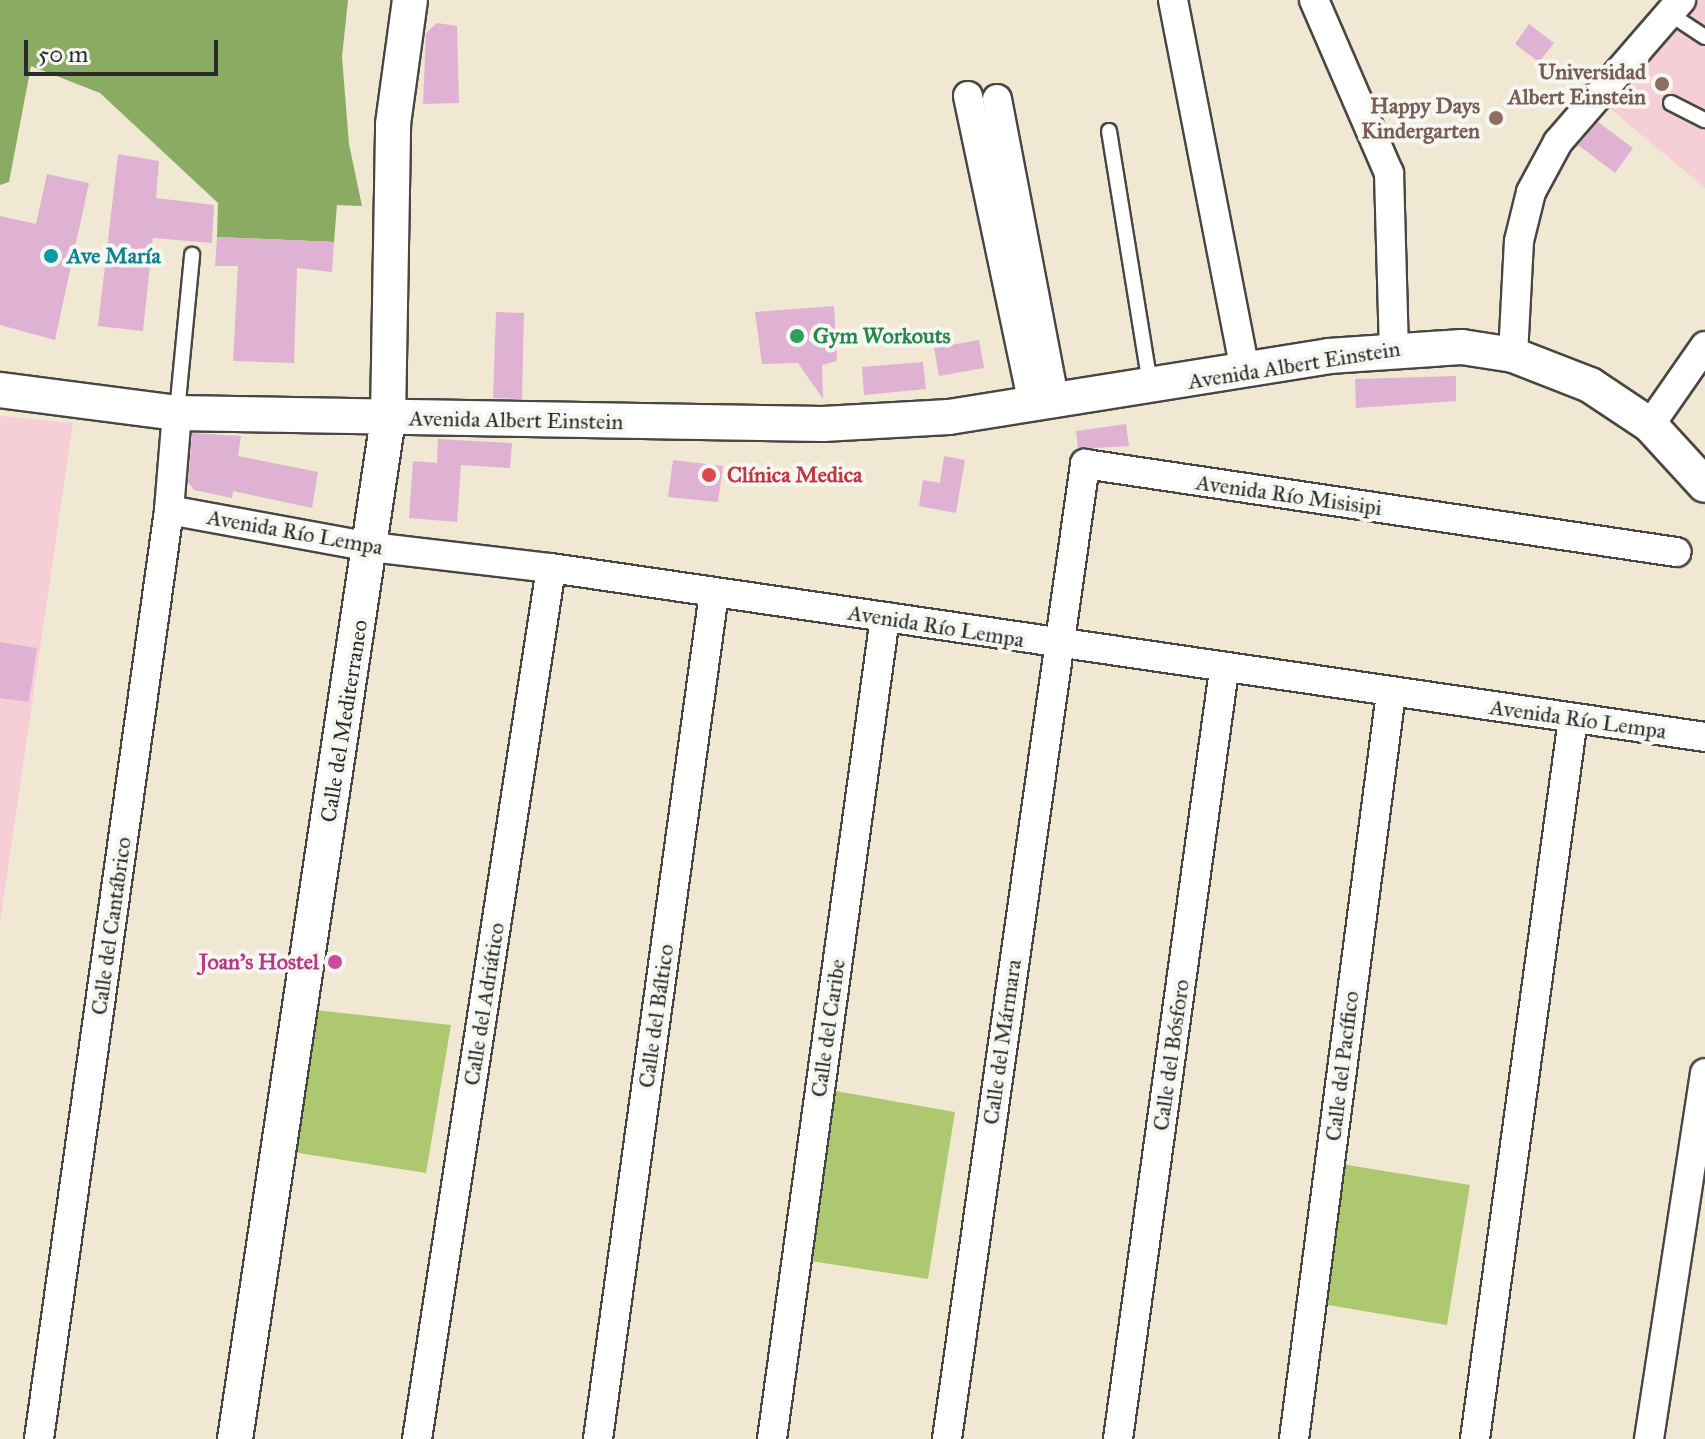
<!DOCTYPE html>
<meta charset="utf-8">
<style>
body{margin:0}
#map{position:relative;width:1705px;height:1439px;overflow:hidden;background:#f0e8d2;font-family:"IM FELL Great Primer",serif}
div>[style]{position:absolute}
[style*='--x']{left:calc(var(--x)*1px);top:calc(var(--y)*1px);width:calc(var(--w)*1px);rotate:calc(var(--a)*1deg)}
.built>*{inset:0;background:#f6cfd6}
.green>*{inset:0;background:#adc86f}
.forest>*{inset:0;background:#8aac62}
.building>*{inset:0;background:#dfb2d4}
.roads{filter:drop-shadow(2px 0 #494744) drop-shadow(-2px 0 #494744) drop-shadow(0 2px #494744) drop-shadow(0 -2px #494744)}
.service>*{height:14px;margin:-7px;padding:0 7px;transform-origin:7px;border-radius:7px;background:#fff}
.minor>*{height:28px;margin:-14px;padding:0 14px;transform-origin:14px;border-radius:14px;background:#fff}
.tertiary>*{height:34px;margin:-17px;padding:0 17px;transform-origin:17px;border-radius:17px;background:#fff}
.dots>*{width:22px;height:22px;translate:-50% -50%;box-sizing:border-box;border:4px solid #f6f6f2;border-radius:50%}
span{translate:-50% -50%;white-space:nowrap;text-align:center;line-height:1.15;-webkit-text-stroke:8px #f6f6f2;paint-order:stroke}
.education-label{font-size:22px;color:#785e54;font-weight:700}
.right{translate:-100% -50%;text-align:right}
.culture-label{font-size:22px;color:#0d838f;font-weight:700}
.left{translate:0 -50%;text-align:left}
.leisure-label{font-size:22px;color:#27864d;font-weight:700}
.street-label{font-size:22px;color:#2b2b2b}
.health-label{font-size:22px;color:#be3a42;font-weight:700}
.hotel-label{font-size:22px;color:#b23c85;font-weight:700}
.scale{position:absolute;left:24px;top:40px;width:194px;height:36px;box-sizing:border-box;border:4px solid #2b2b2b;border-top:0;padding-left:10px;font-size:24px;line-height:28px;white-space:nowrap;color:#2b2b2b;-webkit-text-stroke:6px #f6f6f2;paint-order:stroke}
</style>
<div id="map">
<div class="built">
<div style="clip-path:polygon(1693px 0,1705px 0,1705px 188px,1601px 101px,1669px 37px)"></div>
<div style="clip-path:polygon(0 416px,73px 423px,0 923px)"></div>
</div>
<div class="green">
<div style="clip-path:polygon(306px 1009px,451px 1025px,426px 1173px,286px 1151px)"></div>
<div style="clip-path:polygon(830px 1090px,955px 1112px,928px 1279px,804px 1260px)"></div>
<div style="clip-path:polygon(1329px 1162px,1470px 1185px,1447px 1325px,1310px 1302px)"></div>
</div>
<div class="forest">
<div style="clip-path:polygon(0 0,348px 0,342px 57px,349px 144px,362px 206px,337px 205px,334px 242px,217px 237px,218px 203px,100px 93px,31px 66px,9px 182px,0 185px)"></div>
</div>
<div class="building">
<div style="clip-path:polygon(437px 23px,457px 26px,459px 103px,423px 104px,426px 33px)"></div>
<div style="clip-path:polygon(1529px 24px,1554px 43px,1539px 62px,1515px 44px)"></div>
<div style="clip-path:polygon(1598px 122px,1633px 148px,1615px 173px,1578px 145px)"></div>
<div style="clip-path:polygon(118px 154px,159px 161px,156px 198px,214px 205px,212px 243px,153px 238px,143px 331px,98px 326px)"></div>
<div style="clip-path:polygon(47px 174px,89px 183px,55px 340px,0 325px,0 216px,36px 224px)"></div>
<div style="clip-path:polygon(217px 237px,334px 242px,332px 272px,297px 268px,294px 363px,233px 361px,238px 266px,215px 266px)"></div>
<div style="clip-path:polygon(834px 306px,837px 361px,822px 365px,823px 399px,798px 363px,762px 364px,755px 312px)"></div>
<div style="clip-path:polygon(496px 312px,524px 313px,522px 399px,493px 398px)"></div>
<div style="clip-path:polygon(979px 340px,984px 368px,939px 376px,934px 348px)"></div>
<div style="clip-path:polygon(923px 362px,926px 389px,864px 395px,862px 367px)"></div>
<div style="clip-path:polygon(1456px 376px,1456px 401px,1356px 408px,1355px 379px)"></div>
<div style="clip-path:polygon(1126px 424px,1129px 446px,1078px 449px,1076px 431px)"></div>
<div style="clip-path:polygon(192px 433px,241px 436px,238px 456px,318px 472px,312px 508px,233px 491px,232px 498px,194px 490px,188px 482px)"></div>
<div style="clip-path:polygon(438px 439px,512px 443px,510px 468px,461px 465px,457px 522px,409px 518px,413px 461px,437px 463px)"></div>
<div style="clip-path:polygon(944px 456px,965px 460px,956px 513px,919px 506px,923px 480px,940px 483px)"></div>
<div style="clip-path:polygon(673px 460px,723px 466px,718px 502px,668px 497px)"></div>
<div style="clip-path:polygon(0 642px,37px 648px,29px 702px,0 698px)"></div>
</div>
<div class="roads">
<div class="service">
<div style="--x:1670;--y:14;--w:42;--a:33.3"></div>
<div style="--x:1671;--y:103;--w:38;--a:27"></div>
<div style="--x:1109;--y:131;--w:255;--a:80.8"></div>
<div style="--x:177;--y:412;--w:158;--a:-84.5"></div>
</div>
<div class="minor">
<div style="--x:1173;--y:0;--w:378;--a:79"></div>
<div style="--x:1314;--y:0;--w:189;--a:66.6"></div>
<div style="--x:1389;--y:173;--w:175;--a:88.4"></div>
<div style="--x:968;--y:96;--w:316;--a:78.1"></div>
<div style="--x:997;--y:99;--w:309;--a:79.2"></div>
<div style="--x:1513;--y:355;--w:114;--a:-87"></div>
<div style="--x:1519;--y:241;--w:50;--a:-76.2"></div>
<div style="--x:1531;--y:192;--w:57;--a:-61.6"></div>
<div style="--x:1558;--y:142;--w:188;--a:-49.1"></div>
<div style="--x:1650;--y:425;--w:96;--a:-55.2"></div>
<div style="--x:169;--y:510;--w:205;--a:10.4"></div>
<div style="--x:371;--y:547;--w:181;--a:6.7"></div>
<div style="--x:551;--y:568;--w:1166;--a:8.33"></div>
<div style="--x:39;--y:1439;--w:938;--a:-82.03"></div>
<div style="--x:169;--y:510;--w:97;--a:-85.3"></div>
<div style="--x:417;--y:1439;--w:881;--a:-81.25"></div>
<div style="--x:598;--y:1439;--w:854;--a:-82.19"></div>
<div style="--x:772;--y:1439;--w:830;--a:-82.17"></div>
<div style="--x:947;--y:1439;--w:985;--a:-81.94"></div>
<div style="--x:1085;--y:464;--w:598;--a:8.47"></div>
<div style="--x:1118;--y:1439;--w:776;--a:-82.15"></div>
<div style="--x:1294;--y:1439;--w:752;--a:-82.59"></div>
<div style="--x:1475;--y:1439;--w:727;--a:-82.25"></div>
<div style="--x:1649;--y:1439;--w:370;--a:-81.3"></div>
</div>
<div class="tertiary">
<div style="--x:0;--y:390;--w:178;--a:7.4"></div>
<div style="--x:177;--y:413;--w:646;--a:0.98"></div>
<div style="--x:823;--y:424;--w:126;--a:-3.2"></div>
<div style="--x:949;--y:417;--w:385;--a:-9.1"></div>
<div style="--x:1329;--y:356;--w:133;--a:-3.9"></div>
<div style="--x:1462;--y:347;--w:52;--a:8.9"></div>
<div style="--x:1513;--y:355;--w:83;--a:21.3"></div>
<div style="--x:1590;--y:385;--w:72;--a:33.7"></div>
<div style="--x:1650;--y:425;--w:81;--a:47.5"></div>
<div style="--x:235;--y:1439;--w:1031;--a:-81.47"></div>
<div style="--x:388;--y:419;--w:295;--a:-89"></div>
<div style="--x:393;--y:124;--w:125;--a:-82.2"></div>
</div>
</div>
<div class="dots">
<div style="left:1662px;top:84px;background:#8d6e63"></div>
<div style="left:1496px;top:118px;background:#8d6e63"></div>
<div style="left:51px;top:256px;background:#0f9aa8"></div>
<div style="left:797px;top:336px;background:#2e9e5b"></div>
<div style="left:709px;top:475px;background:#e0444e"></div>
<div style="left:335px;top:962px;background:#d1479c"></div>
</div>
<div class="education-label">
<span class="right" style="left:1646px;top:84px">Universidad<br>Albert Einstein</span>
<span class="right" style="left:1480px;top:118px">Happy Days<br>Kindergarten</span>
</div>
<div class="culture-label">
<span class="left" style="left:67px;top:256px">Ave María</span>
</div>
<div class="leisure-label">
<span class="left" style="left:813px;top:336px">Gym Workouts</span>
</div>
<div class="street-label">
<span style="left:1294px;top:365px;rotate:-9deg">Avenida Albert Einstein</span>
<span style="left:516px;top:420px;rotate:1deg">Avenida Albert Einstein</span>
<span style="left:1289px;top:495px;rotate:8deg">Avenida Río Misisipi</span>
<span style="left:295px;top:532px;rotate:10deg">Avenida Río Lempa</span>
<span style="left:936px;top:626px;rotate:9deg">Avenida Río Lempa</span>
<span style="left:1578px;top:719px;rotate:8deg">Avenida Río Lempa</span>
<span style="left:344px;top:721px;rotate:-81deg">Calle del Mediterraneo</span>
<span style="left:111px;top:926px;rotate:-82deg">Calle del Cantábrico</span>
<span style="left:484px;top:1004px;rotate:-81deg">Calle del Adriático</span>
<span style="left:656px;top:1016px;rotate:-82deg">Calle del Báltico</span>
<span style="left:828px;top:1028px;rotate:-82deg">Calle del Caribe</span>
<span style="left:1002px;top:1042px;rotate:-82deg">Calle del Mármara</span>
<span style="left:1171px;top:1055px;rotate:-82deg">Calle del Bósforo</span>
<span style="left:1342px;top:1066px;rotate:-83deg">Calle del Pacífico</span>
</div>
<div class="health-label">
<span class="left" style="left:727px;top:475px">Clínica Medica</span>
</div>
<div class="hotel-label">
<span class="right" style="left:319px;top:962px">Joan's Hostel</span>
</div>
<div class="scale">50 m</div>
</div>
